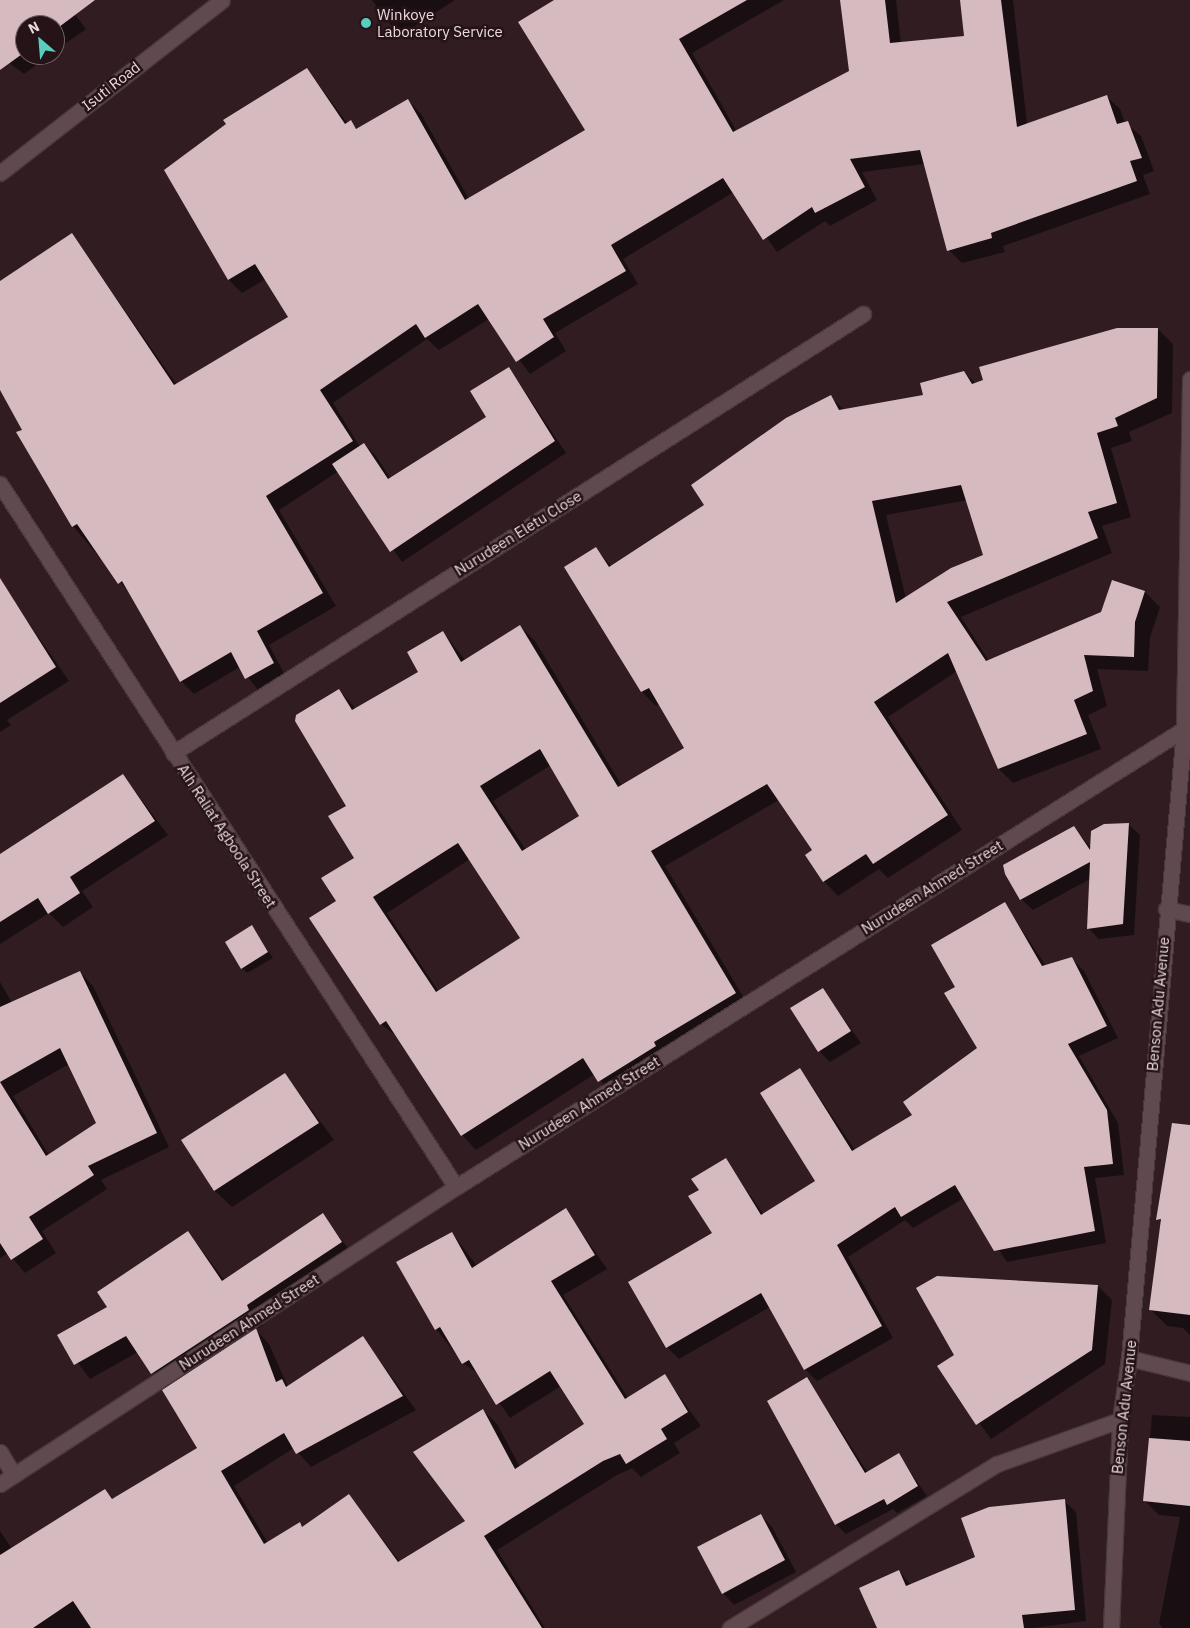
<!DOCTYPE html>
<style>
body{margin:0}
#map{position:relative;width:1190px;height:1628px;overflow:hidden;background:#301c21;font-family:"IBM Plex Sans",sans-serif}
div>[style]{position:absolute}
[style*='--x']{left:calc(var(--x)*1px);top:calc(var(--y)*1px);width:calc(var(--w)*1px);rotate:calc(var(--a)*1deg)}
.shadow>*{inset:0;background:#0007}
.building>*{inset:0;background:#d5babf}
.roads{filter:drop-shadow(1px 0 #49393d) drop-shadow(-1px 0 #49393d) drop-shadow(0 1px #49393d) drop-shadow(0 -1px #49393d)}
.minor>*{height:15px;margin:-7.5px;padding:0 7.5px;transform-origin:7.5px;border-radius:7.5px;background:#614a4f}
.dots>*{width:14px;height:14px;translate:-50% -50%;box-sizing:border-box;border:2px solid #261318;border-radius:50%}
span{translate:-50% -50%;white-space:nowrap;text-align:center;line-height:1.15;-webkit-text-stroke:5px #261318;paint-order:stroke}
.poi-label{font-size:15px;color:#e9dbdd}
.left{translate:0 -50%;text-align:left}
.street-label{font-size:15px;color:#e9dbdd}
.north{position:absolute;left:15px;top:15px;width:50px;height:50px;box-sizing:border-box;background:#261318;border:1px solid #746367;border-radius:50%;rotate:333deg;font-size:14px;font-weight:700;line-height:20px;text-align:center;color:#e9dbdd}
.north::after{content:'';display:block;margin:auto;width:18px;height:22px;background:#59cebe;clip-path:polygon(50% 0,100% 100%,50% 72%,0 100%)}
</style>
<div id="map">
<div class="shadow">
<div style="clip-path:polygon(0 0,64px 0,86px 29px,55px 51px,55px 25px,25px 25px,25px 55px,50px 55px,24px 74px,0 56px)"></div>
<div style="clip-path:polygon(372px 0,455px 0,399px 36px)"></div>
<div style="clip-path:polygon(556px 0,784px 0,692px 53px,737px 132px,855px 116px,842px 0,896px 0,901px 44px,965px 37px,961px 0,1013px 0,1027px 124px,1106px 96px,1120px 109px,1125px 123px,1141px 136px,1154px 171px,1143px 175px,1150px 194px,1003px 246px,1005px 252px,962px 263px,949px 250px,925px 164px,862px 172px,877px 200px,830px 226px,825px 221px,777px 252px,734px 192px,623px 259px,638px 284px,555px 333px,566px 351px,530px 374px,489px 319px,439px 350px,427px 339px,333px 403px,360px 447px,364px 444px,376px 456px,391px 479px,488px 417px,509px 368px,566px 453px,402px 562px,339px 471px,279px 510px,336px 606px,269px 645px,286px 677px,259px 691px,240px 667px,194px 694px,181px 681px,132px 596px,73px 526px,0 387px,0 286px,72px 235px,177px 385px,290px 317px,266px 279px,242px 293px,229px 280px,166px 170px,307px 69px,348px 124px,358px 129px,408px 100px,421px 114px,469px 199px,586px 130px)"></div>
<div style="clip-path:polygon(evenodd,1158px 329px,1173px 344px,1172px 413px,1129px 432px,1132px 441px,1111px 448px,1131px 517px,1102px 526px,1112px 553px,961px 617px,989px 661px,1102px 613px,1113px 581px,1145px 592px,1160px 607px,1150px 637px,1148px 671px,1097px 669px,1107px 706px,1088px 715px,1101px 749px,1013px 783px,999px 769px,957px 671px,888px 717px,962px 830px,888px 878px,879px 869px,838px 896px,824px 881px,813px 851px,779px 800px,665px 866px,750px 1008px,614px 1096px,595px 1074px,476px 1150px,462px 1135px,398px 1037px,381px 1024px,337px 901px,355px 858px,339px 690px,356px 709px,420px 672px,443px 632px,465px 660px,520px 626px,535px 641px,622px 786px,686px 749px,660px 704px,656px 706px,642px 692px,596px 549px,612px 567px,706px 506px,830px 396px,844px 410px,925px 396px,964px 372px,976px 384px,1158px 329px,968px 500px,985px 556px,906px 599px,886px 515px,968px 500px,1158px 329px,551px 765px,580px 816px,526px 850px,493px 801px,551px 765px,1158px 329px,470px 859px,521px 939px,439px 992px,387px 913px,470px 859px)"></div>
<div style="clip-path:polygon(13px 600px,69px 681px,7px 720px,11px 725px,0 732px,0 608px)"></div>
<div style="clip-path:polygon(123px 775px,168px 835px,82px 891px,93px 907px,63px 927px,49px 913px,0 944px,0 855px)"></div>
<div style="clip-path:polygon(1128px 824px,1140px 835px,1134px 935px,1099px 939px,1088px 928px,1090px 879px,1033px 910px,1021px 899px,1074px 827px,1091px 848px)"></div>
<div style="clip-path:polygon(1005px 904px,1046px 966px,1072px 959px,1084px 971px,1118px 1038px,1079px 1056px,1118px 1123px,1124px 1175px,1095px 1178px,1106px 1243px,1007px 1262px,964px 1198px,913px 1228px,905px 1220px,848px 1257px,893px 1338px,817px 1381px,805px 1369px,770px 1307px,679px 1359px,667px 1347px,629px 1282px,713px 1234px,700px 1190px,725px 1159px,764px 1215px,817px 1181px,800px 1069px,855px 1150px,914px 1115px,979px 1049px,956px 987px)"></div>
<div style="clip-path:polygon(252px 927px,273px 958px,247px 973px,242px 968px)"></div>
<div style="clip-path:polygon(evenodd,80px 972px,93px 986px,169px 1147px,101px 1180px,107px 1189px,42px 1231px,56px 1253px,25px 1273px,8px 1253px,0 1258px,0 982px,12px 1003px,80px 972px,69px 1064px,97px 1123px,49px 1155px,13px 1096px,69px 1064px)"></div>
<div style="clip-path:polygon(823px 990px,861px 1043px,830px 1062px,819px 1051px)"></div>
<div style="clip-path:polygon(285px 1074px,334px 1140px,232px 1207px,215px 1191px,183px 1140px)"></div>
<div style="clip-path:polygon(1190px 1151px,1190px 1335px,1183px 1328px,1167px 1326px,1151px 1310px,1162px 1223px,1158px 1219px)"></div>
<div style="clip-path:polygon(566px 1210px,607px 1269px,563px 1295px,628px 1398px,665px 1376px,701px 1426px,674px 1443px,680px 1453px,641px 1477px,632px 1468px,617px 1475px,497px 1550px,545px 1628px,0 1628px,0 1531px,12px 1549px,105px 1491px,114px 1499px,199px 1449px,167px 1388px,138px 1352px,90px 1379px,58px 1336px,108px 1307px,188px 1232px,225px 1281px,322px 1215px,355px 1257px,261px 1320px,263px 1325px,256px 1330px,269px 1344px,288px 1387px,363px 1338px,416px 1410px,311px 1467px,294px 1448px,234px 1486px,268px 1543px,299px 1524px,303px 1528px,349px 1496px,400px 1562px,467px 1521px,483px 1410px,497px 1424px,520px 1467px,586px 1425px,561px 1386px,510px 1418px,480px 1375px,463px 1363px,436px 1329px,452px 1233px,477px 1266px)"></div>
<div style="clip-path:polygon(1098px 1286px,1112px 1300px,1105px 1364px,991px 1439px,938px 1366px)"></div>
<div style="clip-path:polygon(807px 1378px,868px 1473px,898px 1454px,927px 1496px,897px 1513px,893px 1509px,846px 1534px,836px 1524px)"></div>
<div style="clip-path:polygon(1152px 1415px,1190px 1417px,1190px 1628px,1163px 1628px,1159px 1624px,1180px 1517px,1159px 1515px,1145px 1501px)"></div>
<div style="clip-path:polygon(1064px 1501px,1076px 1512px,1086px 1621px,1033px 1628px,878px 1628px,899px 1571px,911px 1585px,977px 1558px)"></div>
<div style="clip-path:polygon(761px 1515px,772px 1527px,796px 1572px,734px 1605px,723px 1593px)"></div>
</div>
<div class="building">
<div style="clip-path:polygon(0 0,95px 0,55px 30px,55px 25px,25px 25px,25px 52px,0 70px)"></div>
<div style="clip-path:polygon(554px 0,747px 0,679px 39px,733px 132px,849px 71px,840px 0,885px 0,890px 43px,964px 36px,960px 0,1001px 0,1017px 127px,1107px 95px,1117px 124px,1128px 121px,1142px 158px,1130px 161px,1137px 181px,991px 233px,992px 238px,947px 251px,920px 150px,850px 159px,865px 187px,815px 213px,812px 207px,763px 240px,723px 178px,611px 245px,626px 271px,543px 319px,554px 337px,516px 362px,478px 304px,425px 338px,416px 324px,320px 390px,353px 441px,266px 496px,323px 593px,257px 631px,274px 663px,245px 679px,231px 652px,180px 682px,122px 581px,118px 584px,77px 524px,72px 527px,16px 432px,22px 430px,0 390px,0 281px,72px 233px,174px 385px,288px 317px,255px 264px,228px 280px,164px 170px,226px 124px,223px 120px,307px 68px,345px 124px,351px 120px,356px 129px,408px 99px,465px 200px,585px 130px,518px 22px)"></div>
<div style="clip-path:polygon(evenodd,1117px 328px,1158px 328px,1157px 398px,1115px 418px,1118px 426px,1097px 433px,1117px 503px,1088px 512px,1098px 538px,947px 602px,986px 661px,1101px 612px,1112px 580px,1145px 591px,1135px 622px,1134px 657px,1084px 655px,1093px 691px,1074px 700px,1087px 734px,998px 769px,948px 653px,874px 702px,948px 815px,873px 864px,866px 854px,823px 882px,805px 855px,812px 850px,767px 784px,651px 851px,736px 993px,654px 1042px,656px 1046px,598px 1082px,583px 1058px,461px 1136px,386px 1021px,380px 1025px,309px 918px,336px 901px,321px 878px,354px 858px,328px 816px,346px 806px,295px 721px,296px 715px,339px 689px,352px 710px,418px 672px,407px 652px,443px 631px,461px 662px,520px 625px,618px 787px,684px 748px,649px 688px,641px 692px,564px 567px,596px 547px,609px 567px,704px 505px,691px 485px,786px 418px,831px 395px,839px 410px,923px 395px,920px 383px,964px 371px,972px 384px,983px 380px,979px 367px,1117px 328px,961px 485px,983px 555px,951px 568px,896px 603px,872px 501px,961px 485px,1117px 328px,540px 749px,579px 816px,522px 851px,480px 786px,540px 749px,1117px 328px,458px 843px,520px 938px,436px 992px,373px 897px,458px 843px)"></div>
<div style="clip-path:polygon(509px 367px,555px 441px,390px 552px,332px 464px,364px 443px,388px 479px,486px 417px,470px 391px)"></div>
<div style="clip-path:polygon(0 578px,56px 667px,0 703px)"></div>
<div style="clip-path:polygon(123px 774px,155px 821px,70px 877px,80px 893px,48px 914px,38px 898px,0 922px,0 854px)"></div>
<div style="clip-path:polygon(1129px 823px,1123px 924px,1087px 929px,1090px 862px,1020px 900px,1005px 874px,1003px 865px,1074px 826px,1090px 850px,1091px 831px,1104px 824px)"></div>
<div style="clip-path:polygon(1005px 902px,1042px 966px,1072px 957px,1107px 1026px,1068px 1044px,1107px 1110px,1113px 1164px,1084px 1167px,1095px 1231px,994px 1251px,955px 1185px,901px 1217px,895px 1207px,837px 1245px,882px 1326px,804px 1370px,761px 1293px,666px 1348px,628px 1282px,712px 1233px,688px 1196px,699px 1190px,691px 1179px,726px 1158px,761px 1215px,815px 1181px,760px 1093px,800px 1068px,852px 1151px,912px 1115px,903px 1102px,977px 1048px,944px 993px,955px 987px,931px 945px)"></div>
<div style="clip-path:polygon(252px 925px,268px 952px,241px 969px,225px 942px)"></div>
<div style="clip-path:polygon(evenodd,80px 971px,157px 1133px,88px 1166px,94px 1175px,29px 1217px,43px 1239px,11px 1260px,0 1243px,0 1007px,80px 971px,60px 1048px,96px 1123px,46px 1156px,0 1082px,60px 1048px)"></div>
<div style="clip-path:polygon(823px 988px,851px 1031px,818px 1052px,790px 1008px)"></div>
<div style="clip-path:polygon(285px 1073px,319px 1123px,214px 1191px,181px 1140px)"></div>
<div style="clip-path:polygon(1172px 1123px,1190px 1125px,1190px 1315px,1149px 1310px,1161px 1219px,1156px 1220px)"></div>
<div style="clip-path:polygon(566px 1208px,595px 1255px,551px 1281px,625px 1399px,665px 1374px,688px 1412px,661px 1429px,667px 1439px,626px 1464px,620px 1454px,603px 1461px,484px 1536px,542px 1628px,91px 1628px,73px 1601px,33px 1628px,0 1628px,0 1555px,105px 1489px,112px 1499px,197px 1448px,162px 1390px,256px 1328px,276px 1382px,282px 1379px,286px 1387px,363px 1336px,403px 1396px,296px 1454px,284px 1433px,221px 1471px,264px 1544px,300px 1522px,302px 1527px,349px 1494px,398px 1562px,465px 1521px,413px 1452px,483px 1409px,515px 1469px,584px 1424px,550px 1371px,496px 1405px,469px 1360px,462px 1364px,440px 1327px,435px 1330px,396px 1262px,452px 1232px,472px 1268px)"></div>
<div style="clip-path:polygon(323px 1213px,342px 1242px,247px 1305px,249px 1310px,151px 1374px,126px 1336px,74px 1365px,57px 1335px,107px 1307px,97px 1292px,188px 1231px,222px 1281px)"></div>
<div style="clip-path:polygon(937px 1276px,1098px 1285px,1092px 1350px,976px 1425px,937px 1366px,954px 1355px,916px 1288px)"></div>
<div style="clip-path:polygon(807px 1377px,865px 1473px,899px 1453px,918px 1486px,887px 1505px,884px 1499px,835px 1525px,767px 1401px)"></div>
<div style="clip-path:polygon(1149px 1438px,1190px 1441px,1190px 1506px,1143px 1501px)"></div>
<div style="clip-path:polygon(1065px 1499px,1075px 1610px,1022px 1615px,1024px 1628px,877px 1628px,859px 1588px,899px 1570px,906px 1586px,975px 1557px,961px 1518px,989px 1507px)"></div>
<div style="clip-path:polygon(761px 1514px,785px 1560px,722px 1594px,697px 1547px)"></div>
</div>
<div class="roads">
<div class="minor">
<div style="--x:0;--y:173;--w:281;--a:-37.9"></div>
<div style="--x:0;--y:484;--w:838;--a:57.03"></div>
<div style="--x:173;--y:753;--w:818;--a:-32.47"></div>
<div style="--x:1166;--y:909;--w:25;--a:12"></div>
<div style="--x:1129;--y:1358;--w:63;--a:13.8"></div>
<div style="--x:0;--y:1452;--w:27;--a:59"></div>
<div style="--x:0;--y:1484;--w:544;--a:-33.08"></div>
<div style="--x:456;--y:1187;--w:860;--a:-32.17"></div>
<div style="--x:730;--y:1628;--w:313;--a:-31.6"></div>
<div style="--x:997;--y:1464;--w:131;--a:-19.7"></div>
<div style="--x:1111;--y:1628;--w:208;--a:-87.5"></div>
<div style="--x:1120;--y:1420;--w:63;--a:-81.7"></div>
<div style="--x:1129;--y:1358;--w:631;--a:-85"></div>
<div style="--x:1184;--y:729;--w:350;--a:-89"></div>
</div>
</div>
<div class="dots">
<div style="left:366px;top:23px;background:#59cebe"></div>
</div>
<div class="poi-label">
<span class="left" style="left:377px;top:23px">Winkoye<br>Laboratory Service</span>
</div>
<div class="street-label">
<span style="left:111px;top:86px;rotate:-38deg">Isuti Road</span>
<span style="left:518px;top:533px;rotate:-32deg">Nurudeen Eletu Close</span>
<span style="left:227px;top:836px;rotate:57deg">Alh Raliat Agboola Street</span>
<span style="left:932px;top:887px;rotate:-32deg">Nurudeen Ahmed Street</span>
<span style="left:1158px;top:1004px;rotate:-85deg">Benson Adu Avenue</span>
<span style="left:589px;top:1103px;rotate:-32deg">Nurudeen Ahmed Street</span>
<span style="left:249px;top:1322px;rotate:-33deg">Nurudeen Ahmed Street</span>
<span style="left:1124px;top:1407px;rotate:-84deg">Benson Adu Avenue</span>
</div>
<div class="north">N</div>
</div>
